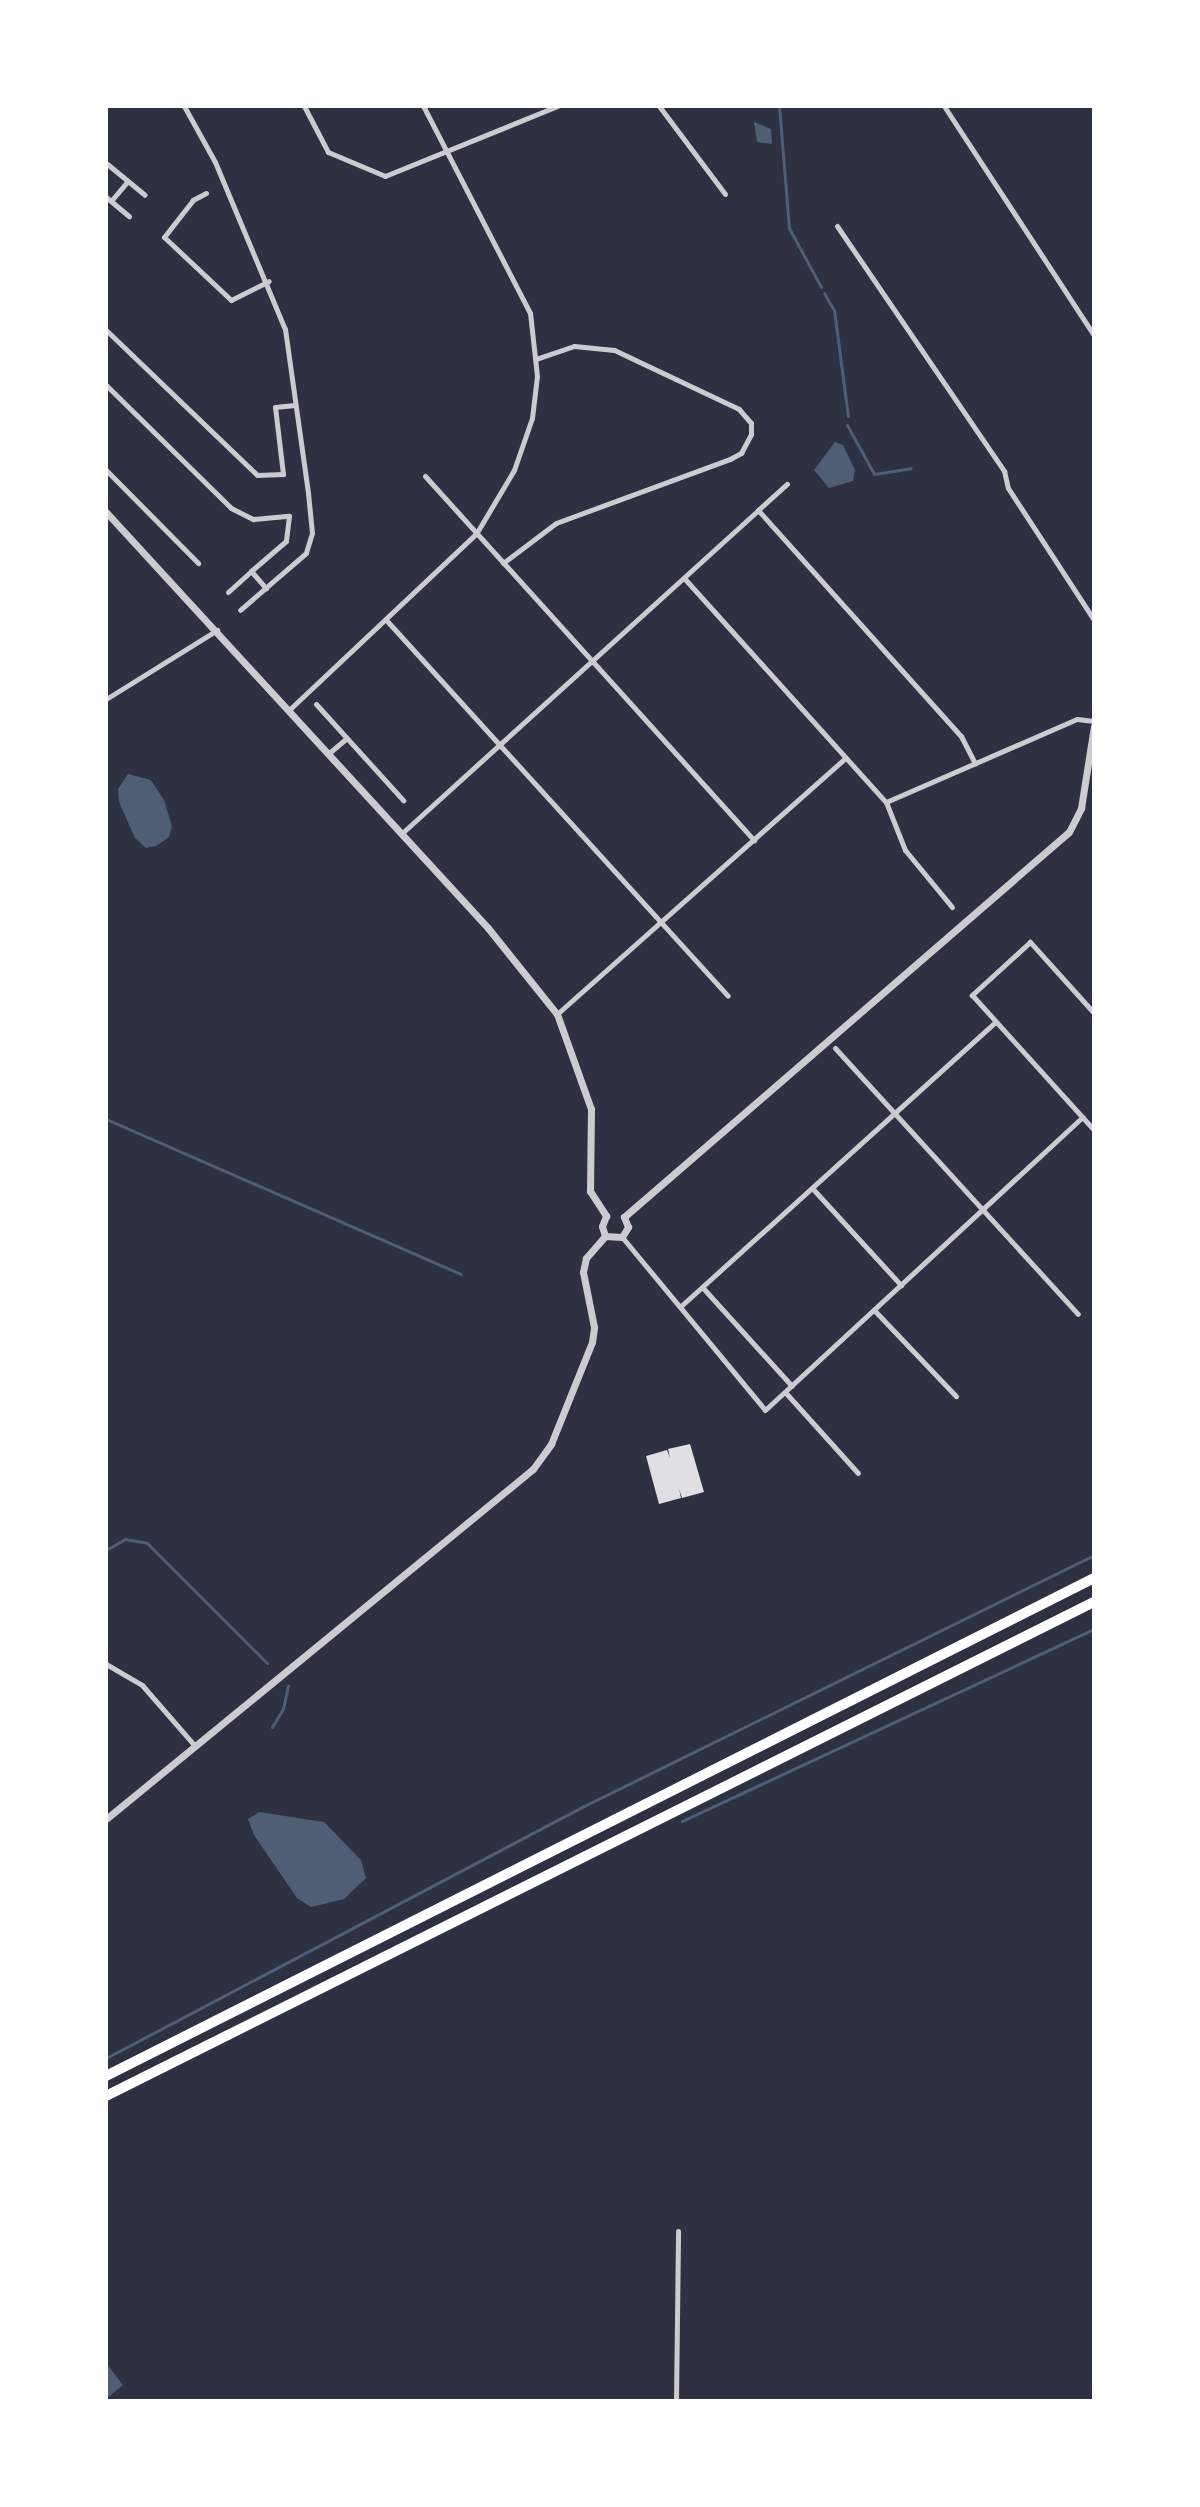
<!DOCTYPE html>
<style>
body{margin:0}
#map{position:relative;width:1200px;height:2507px;overflow:hidden;background:#2d3142;font-family:Karla,sans-serif}
div>[style]{position:absolute}
[style*='--x']{left:calc(var(--x)*1px);top:calc(var(--y)*1px);width:calc(var(--w)*1px);rotate:calc(var(--a)*1deg)}
.water>*{inset:0;background:#4f5d75}
.stream>*{height:3px;margin:-1.5px;padding:0 1.5px;transform-origin:1.5px;border-radius:1.5px;background:#4f5d75}
.building>*{inset:0;background:#e0e0e3}
.minor>*{height:5px;margin:-2.5px;padding:0 2.5px;transform-origin:2.5px;border-radius:2.5px;background:#caccd0}
.tertiary>*{height:7px;margin:-3.5px;padding:0 3.5px;transform-origin:3.5px;border-radius:3.5px;background:#caccd0}
.motorway>*{height:10px;margin:-5px;padding:0 5px;transform-origin:5px;border-radius:5px;background:#fff}
span{translate:-50% -50%;white-space:nowrap;text-align:center;line-height:1.15;-webkit-text-stroke:6px #fff;paint-order:stroke}
.frame{position:absolute;inset:0;border:108px solid #fff;pointer-events:none}
</style>
<div id="map">
<div class="water">
<div style="clip-path:polygon(754px 122px,771px 129px,772px 144px,757px 142px)"></div>
<div style="clip-path:polygon(835px 442px,843px 445px,855px 470px,853px 481px,829px 488px,814px 470px)"></div>
<div style="clip-path:polygon(128px 774px,151px 780px,164px 800px,172px 826px,169px 837px,156px 846px,146px 848px,135px 838px,119px 802px,118px 789px)"></div>
<div style="clip-path:polygon(259px 1812px,324px 1822px,361px 1860px,366px 1878px,344px 1899px,311px 1907px,297px 1898px,254px 1835px,248px 1819px)"></div>
<div style="clip-path:polygon(106px 2363px,123px 2385px,106px 2399px)"></div>
</div>
<div class="stream">
<div style="--x:779;--y:106;--w:122;--a:85.3"></div>
<div style="--x:789;--y:228;--w:67;--a:61.5"></div>
<div style="--x:824;--y:293;--w:20;--a:60"></div>
<div style="--x:834;--y:310;--w:107;--a:82.5"></div>
<div style="--x:847;--y:425;--w:56;--a:61.1"></div>
<div style="--x:874;--y:474;--w:37;--a:-9"></div>
<div style="--x:106;--y:1119;--w:387;--a:23.6"></div>
<div style="--x:106;--y:1550;--w:22;--a:-30"></div>
<div style="--x:125;--y:1539;--w:22;--a:10"></div>
<div style="--x:147;--y:1543;--w:170;--a:45"></div>
<div style="--x:272;--y:1727;--w:21;--a:-59"></div>
<div style="--x:283;--y:1709;--w:24;--a:-78"></div>
<div style="--x:682;--y:1821;--w:455;--a:-25"></div>
<div style="--x:106;--y:2058;--w:540;--a:-27.8"></div>
<div style="--x:584;--y:1806;--w:568;--a:-26.2"></div>
</div>
<div class="building">
<div style="clip-path:polygon(690px 1444px,704px 1492px,682px 1498px,679px 1489px,681px 1498px,659px 1504px,646px 1456px,667px 1450px,670px 1458px,668px 1449px)"></div>
</div>
<div class="minor">
<div style="--x:184;--y:106;--w:64;--a:61"></div>
<div style="--x:215;--y:162;--w:181;--a:67.3"></div>
<div style="--x:285;--y:329;--w:166;--a:82"></div>
<div style="--x:308;--y:493;--w:40;--a:84.3"></div>
<div style="--x:312;--y:533;--w:21;--a:107"></div>
<div style="--x:306;--y:553;--w:87;--a:139.2"></div>
<div style="--x:304;--y:106;--w:52;--a:62.4"></div>
<div style="--x:328;--y:152;--w:62;--a:22.8"></div>
<div style="--x:385;--y:176;--w:186;--a:-22.1"></div>
<div style="--x:659;--y:106;--w:110;--a:53.1"></div>
<div style="--x:944;--y:106;--w:274;--a:56.8"></div>
<div style="--x:106;--y:163;--w:50;--a:39.4"></div>
<div style="--x:206;--y:193;--w:15;--a:152"></div>
<div style="--x:193;--y:200;--w:47;--a:128.1"></div>
<div style="--x:164;--y:237;--w:92;--a:43.2"></div>
<div style="--x:231;--y:300;--w:42;--a:-26.6"></div>
<div style="--x:106;--y:197;--w:30;--a:40"></div>
<div style="--x:111;--y:201;--w:26;--a:-50"></div>
<div style="--x:837;--y:226;--w:297;--a:55.7"></div>
<div style="--x:1004;--y:471;--w:17;--a:77"></div>
<div style="--x:1008;--y:488;--w:158;--a:56.9"></div>
<div style="--x:106;--y:330;--w:209;--a:43.8"></div>
<div style="--x:257;--y:475;--w:26;--a:-2"></div>
<div style="--x:283;--y:474;--w:67;--a:-96.8"></div>
<div style="--x:275;--y:407;--w:20;--a:-6"></div>
<div style="--x:106;--y:385;--w:175;--a:44.5"></div>
<div style="--x:231;--y:508;--w:25;--a:27"></div>
<div style="--x:253;--y:519;--w:36;--a:-5"></div>
<div style="--x:289;--y:516;--w:25;--a:97"></div>
<div style="--x:286;--y:541;--w:46;--a:139.4"></div>
<div style="--x:251;--y:571;--w:23;--a:49"></div>
<div style="--x:106;--y:470;--w:131;--a:45.3"></div>
<div style="--x:425;--y:476;--w:491;--a:47.9"></div>
<div style="--x:758;--y:510;--w:39;--a:-42"></div>
<div style="--x:503;--y:563;--w:66;--a:-37"></div>
<div style="--x:556;--y:523;--w:185;--a:-20.2"></div>
<div style="--x:730;--y:459;--w:13;--a:-29"></div>
<div style="--x:741;--y:453;--w:21;--a:-62"></div>
<div style="--x:751;--y:434;--w:11;--a:-90"></div>
<div style="--x:751;--y:423;--w:18;--a:-131"></div>
<div style="--x:739;--y:409;--w:138;--a:-154.7"></div>
<div style="--x:614;--y:350;--w:40;--a:-174.3"></div>
<div style="--x:574;--y:346;--w:40;--a:161.1"></div>
<div style="--x:684;--y:578;--w:302;--a:48"></div>
<div style="--x:886;--y:802;--w:52;--a:68.4"></div>
<div style="--x:905;--y:850;--w:74;--a:50.5"></div>
<div style="--x:228;--y:592;--w:31;--a:-42"></div>
<div style="--x:388;--y:622;--w:505;--a:47.73"></div>
<div style="--x:106;--y:699;--w:131;--a:-31.9"></div>
<div style="--x:316;--y:704;--w:130;--a:47.8"></div>
<div style="--x:290;--y:709;--w:255;--a:-43.3"></div>
<div style="--x:476;--y:534;--w:74;--a:-59.3"></div>
<div style="--x:514;--y:470;--w:55;--a:-70.9"></div>
<div style="--x:532;--y:418;--w:42;--a:-83.2"></div>
<div style="--x:537;--y:376;--w:63;--a:-96.3"></div>
<div style="--x:530;--y:313;--w:233;--a:-117.3"></div>
<div style="--x:329;--y:753;--w:23;--a:-40"></div>
<div style="--x:886;--y:802;--w:208;--a:-23.5"></div>
<div style="--x:1077;--y:719;--w:17;--a:7"></div>
<div style="--x:401;--y:834;--w:482;--a:-42.2"></div>
<div style="--x:758;--y:510;--w:304;--a:48.1"></div>
<div style="--x:961;--y:736;--w:31;--a:63"></div>
<div style="--x:1094;--y:1013;--w:96;--a:-132"></div>
<div style="--x:1030;--y:942;--w:79;--a:137.6"></div>
<div style="--x:972;--y:995;--w:182;--a:47.9"></div>
<div style="--x:557;--y:1014;--w:385;--a:-41.6"></div>
<div style="--x:835;--y:1048;--w:360;--a:47.6"></div>
<div style="--x:812;--y:1188;--w:132;--a:47.5"></div>
<div style="--x:622;--y:1237;--w:224;--a:50.4"></div>
<div style="--x:765;--y:1410;--w:432;--a:-42.7"></div>
<div style="--x:703;--y:1288;--w:132;--a:47.8"></div>
<div style="--x:681;--y:1306;--w:423;--a:-42.1"></div>
<div style="--x:874;--y:1310;--w:119;--a:46.4"></div>
<div style="--x:785;--y:1392;--w:109;--a:48"></div>
<div style="--x:106;--y:1664;--w:42;--a:30.3"></div>
<div style="--x:142;--y:1685;--w:81;--a:49"></div>
<div style="--x:676;--y:2401;--w:170;--a:-89.3"></div>
</div>
<div class="tertiary">
<div style="--x:106;--y:512;--w:565;--a:47.44"></div>
<div style="--x:488;--y:928;--w:110;--a:51.3"></div>
<div style="--x:557;--y:1014;--w:101;--a:70.3"></div>
<div style="--x:591;--y:1109;--w:82;--a:90.7"></div>
<div style="--x:590;--y:1191;--w:30;--a:57"></div>
<div style="--x:624;--y:1217;--w:588;--a:-40.87"></div>
<div style="--x:1069;--y:832;--w:27;--a:-63"></div>
<div style="--x:1081;--y:808;--w:83;--a:-81"></div>
<div style="--x:605;--y:1236;--w:17;--a:3"></div>
<div style="--x:622;--y:1237;--w:12;--a:-59"></div>
<div style="--x:628;--y:1227;--w:11;--a:-112"></div>
<div style="--x:605;--y:1236;--w:10;--a:-107"></div>
<div style="--x:602;--y:1226;--w:11;--a:-68"></div>
<div style="--x:106;--y:1819;--w:552;--a:-39.34"></div>
<div style="--x:533;--y:1469;--w:31;--a:-54"></div>
<div style="--x:551;--y:1444;--w:110;--a:-68.1"></div>
<div style="--x:592;--y:1342;--w:15;--a:-82"></div>
<div style="--x:594;--y:1327;--w:56;--a:-101.3"></div>
<div style="--x:583;--y:1272;--w:14;--a:-78"></div>
<div style="--x:586;--y:1258;--w:29;--a:-49"></div>
</div>
<div class="motorway">
<div style="--x:106;--y:2076;--w:1106;--a:-26.75"></div>
<div style="--x:106;--y:2096;--w:1105;--a:-26.57"></div>
</div>
<div class="frame"></div>
</div>
